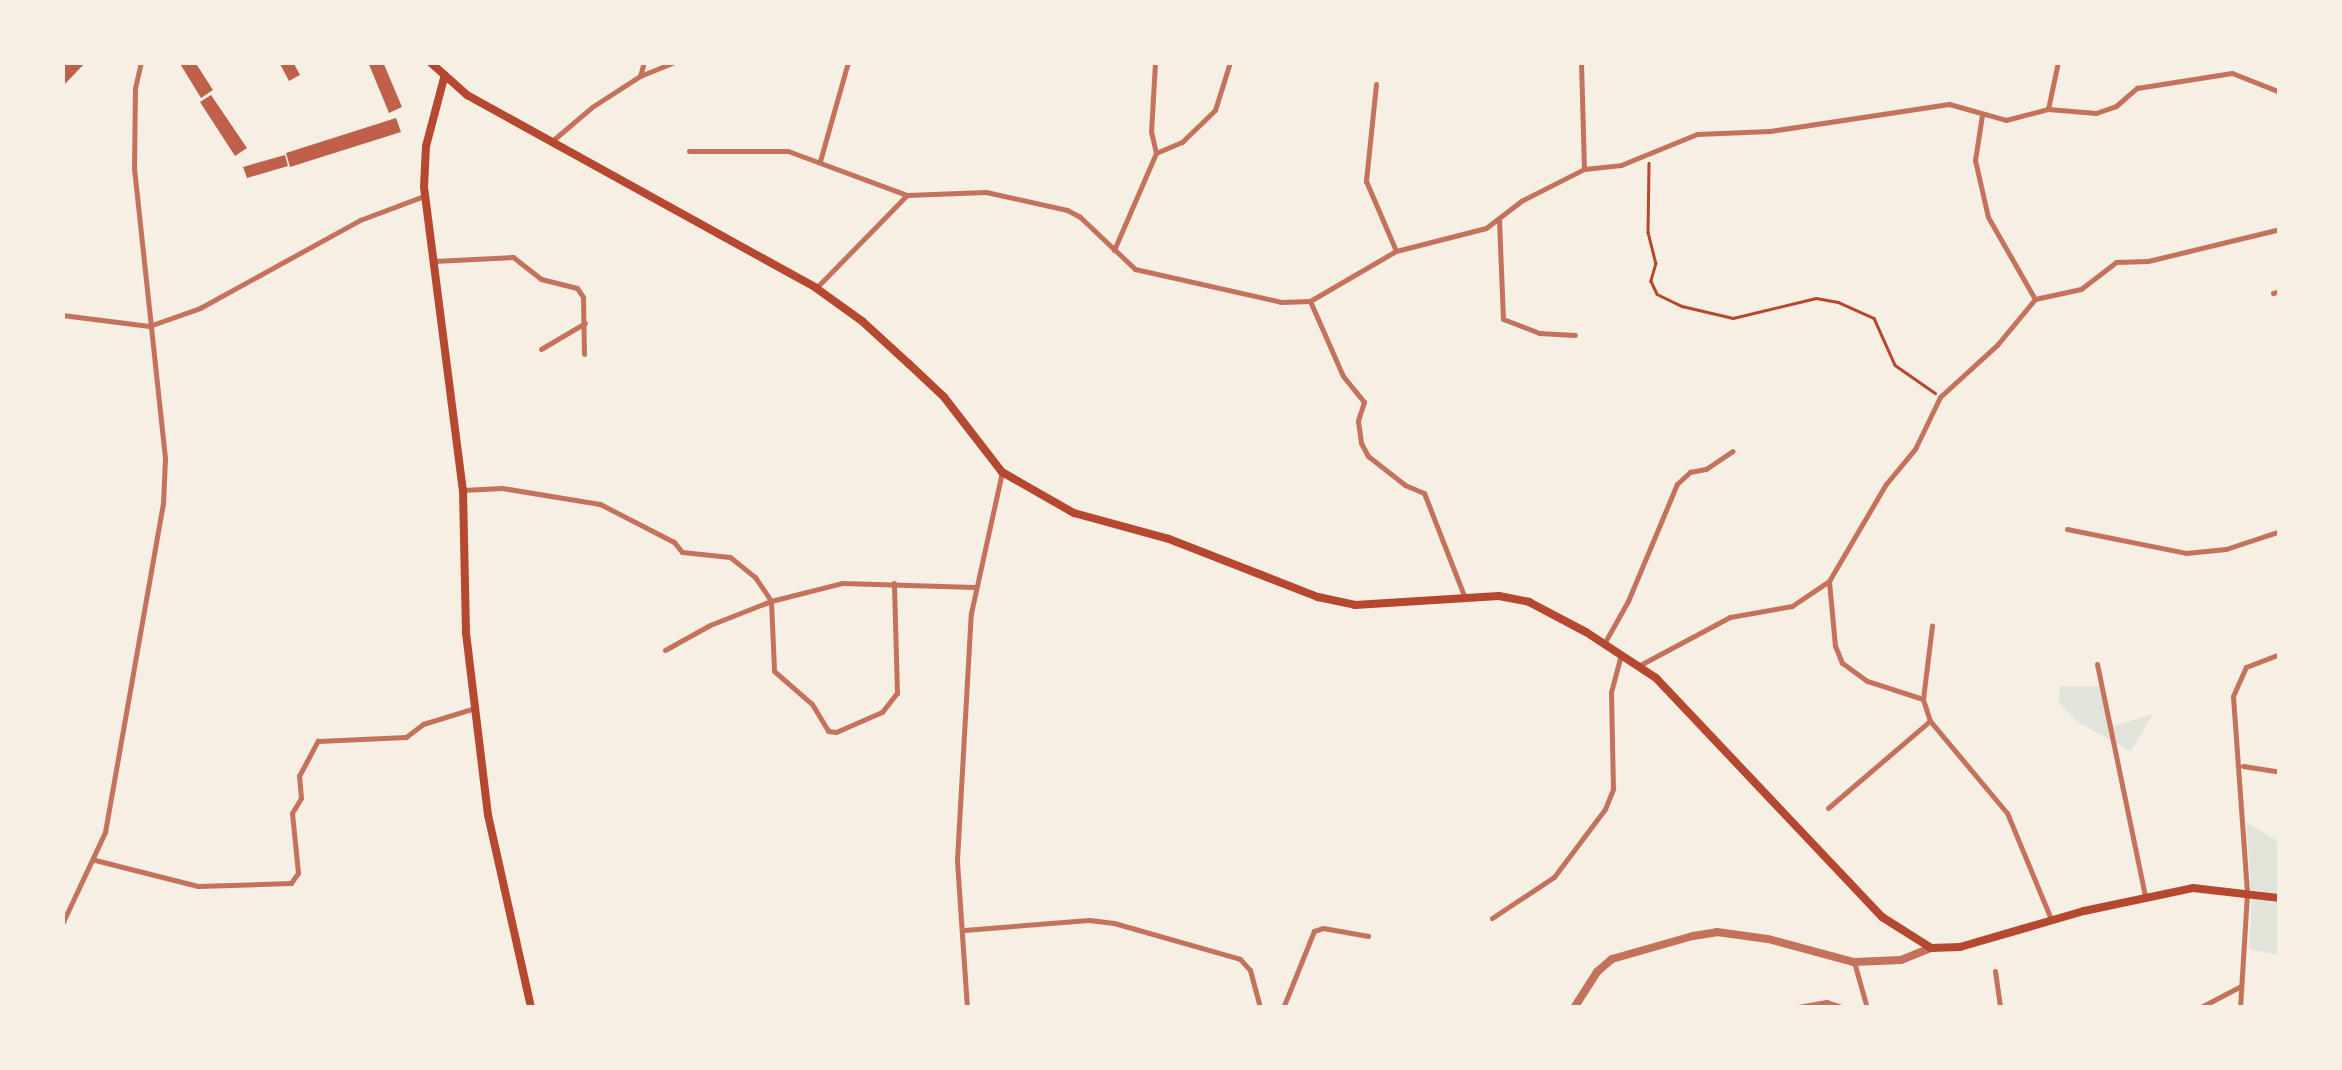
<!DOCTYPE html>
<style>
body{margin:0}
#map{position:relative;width:2342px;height:1070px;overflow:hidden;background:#f6efe4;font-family:"Public Sans",sans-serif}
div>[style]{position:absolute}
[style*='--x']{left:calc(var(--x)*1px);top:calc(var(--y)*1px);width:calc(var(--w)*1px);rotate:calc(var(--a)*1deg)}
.green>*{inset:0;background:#e2e4dc}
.building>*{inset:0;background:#bf614a}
.path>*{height:2.5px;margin:-1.25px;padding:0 1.25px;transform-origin:1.25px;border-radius:1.25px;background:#b5482f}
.minor>*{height:5px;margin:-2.5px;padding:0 2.5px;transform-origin:2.5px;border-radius:2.5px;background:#c5725c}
.tertiary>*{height:8px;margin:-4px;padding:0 4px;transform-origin:4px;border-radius:4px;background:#c5725c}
.secondary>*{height:8px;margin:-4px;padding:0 4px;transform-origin:4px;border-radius:4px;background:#b5482f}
span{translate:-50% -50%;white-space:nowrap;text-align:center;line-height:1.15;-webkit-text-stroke:10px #f6efe4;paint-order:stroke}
.frame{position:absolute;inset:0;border:65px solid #f6efe4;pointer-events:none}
</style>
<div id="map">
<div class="green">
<div style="clip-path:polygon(2060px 686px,2101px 687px,2114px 726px,2153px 714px,2131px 751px,2078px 722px,2059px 703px)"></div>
<div style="clip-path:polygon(2246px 822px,2279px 842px,2279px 894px,2251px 890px)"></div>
<div style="clip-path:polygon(2252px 895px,2279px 901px,2279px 955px,2249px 949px)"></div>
</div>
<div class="building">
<div style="clip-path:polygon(62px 62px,86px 62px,62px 87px)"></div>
<div style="clip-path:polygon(179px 62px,195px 62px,213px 90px,201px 98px)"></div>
<div style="clip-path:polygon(279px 62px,293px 62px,300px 75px,289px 81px)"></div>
<div style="clip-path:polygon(368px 62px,383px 62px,402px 107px,389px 113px)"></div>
<div style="clip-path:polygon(211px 95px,247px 148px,235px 156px,200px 102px)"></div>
<div style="clip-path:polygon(396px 118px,401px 132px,290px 167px,286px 153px)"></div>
<div style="clip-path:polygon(285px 155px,288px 166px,247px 178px,243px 167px)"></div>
</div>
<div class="path">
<div style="--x:1649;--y:163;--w:69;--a:90.8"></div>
<div style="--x:1648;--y:232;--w:32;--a:76"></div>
<div style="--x:1656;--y:263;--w:19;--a:106"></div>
<div style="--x:1651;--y:281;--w:14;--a:65"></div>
<div style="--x:1657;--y:294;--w:28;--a:26"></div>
<div style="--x:1682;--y:306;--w:52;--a:13.2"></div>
<div style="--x:1733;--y:318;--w:85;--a:-13.5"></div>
<div style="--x:1816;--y:298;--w:22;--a:10"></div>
<div style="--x:1838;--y:302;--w:39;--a:24"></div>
<div style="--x:1874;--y:318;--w:51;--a:65.9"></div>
<div style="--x:1895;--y:365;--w:49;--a:35"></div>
</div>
<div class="minor">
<div style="--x:1581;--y:62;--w:107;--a:88.4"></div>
<div style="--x:640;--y:76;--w:15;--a:-74"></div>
<div style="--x:1376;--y:84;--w:98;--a:95.9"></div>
<div style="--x:1366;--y:181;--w:76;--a:66.8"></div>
<div style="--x:2048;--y:109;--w:48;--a:-78"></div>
<div style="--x:1982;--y:115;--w:46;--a:98.8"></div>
<div style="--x:1975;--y:160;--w:58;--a:77.2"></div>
<div style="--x:1988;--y:217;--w:95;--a:60.2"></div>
<div style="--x:552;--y:141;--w:52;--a:-40.4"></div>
<div style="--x:592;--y:107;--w:57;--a:-32.9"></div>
<div style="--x:640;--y:76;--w:38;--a:-22"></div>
<div style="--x:689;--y:151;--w:99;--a:0"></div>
<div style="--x:788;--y:151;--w:127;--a:20.3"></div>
<div style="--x:1156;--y:153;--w:28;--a:-23"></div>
<div style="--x:1182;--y:142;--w:46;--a:-44.1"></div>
<div style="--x:1215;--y:110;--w:50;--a:-72.6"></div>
<div style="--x:820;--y:161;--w:103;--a:-74.2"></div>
<div style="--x:1499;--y:220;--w:99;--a:87.7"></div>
<div style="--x:1503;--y:319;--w:39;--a:21"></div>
<div style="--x:1539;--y:333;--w:36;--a:3"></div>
<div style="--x:1114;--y:250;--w:106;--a:-66.6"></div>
<div style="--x:1156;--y:153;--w:22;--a:-103"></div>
<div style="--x:1151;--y:132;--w:70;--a:-86.7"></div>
<div style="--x:434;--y:261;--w:79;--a:-2.9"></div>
<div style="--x:513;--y:257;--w:36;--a:38"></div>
<div style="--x:541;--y:279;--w:37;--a:14"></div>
<div style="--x:577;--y:288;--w:11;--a:56"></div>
<div style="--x:583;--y:297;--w:57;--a:89"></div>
<div style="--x:816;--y:288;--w:130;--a:-45.6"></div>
<div style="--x:907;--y:195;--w:79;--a:-2.2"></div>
<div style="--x:986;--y:192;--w:83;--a:12.5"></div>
<div style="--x:1067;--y:210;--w:15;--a:28"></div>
<div style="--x:1080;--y:217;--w:76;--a:43.4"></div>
<div style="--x:1135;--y:269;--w:150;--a:12.7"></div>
<div style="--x:1281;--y:302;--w:29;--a:-2"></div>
<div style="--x:1310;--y:301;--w:99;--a:-30.2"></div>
<div style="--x:1396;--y:251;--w:93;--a:-14.3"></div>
<div style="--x:1486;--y:228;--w:44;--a:-37.6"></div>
<div style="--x:1521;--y:201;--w:71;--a:-26.9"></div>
<div style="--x:1584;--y:169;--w:37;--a:-6"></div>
<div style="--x:1621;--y:165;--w:82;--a:-22.2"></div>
<div style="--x:1697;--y:134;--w:73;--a:-2.4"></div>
<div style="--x:1770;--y:131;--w:181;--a:-8.6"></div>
<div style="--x:1949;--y:104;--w:59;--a:15.7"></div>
<div style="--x:2006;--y:120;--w:43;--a:-14.7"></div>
<div style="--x:2048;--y:109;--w:48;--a:4.8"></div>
<div style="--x:2096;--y:113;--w:21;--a:-19"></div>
<div style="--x:2116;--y:106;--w:28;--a:-41"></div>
<div style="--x:2137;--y:88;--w:96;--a:-9"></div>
<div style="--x:2232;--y:73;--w:52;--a:21.6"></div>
<div style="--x:2273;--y:293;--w:7;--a:-16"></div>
<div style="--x:1310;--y:301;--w:82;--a:66.3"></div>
<div style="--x:1343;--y:376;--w:33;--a:51"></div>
<div style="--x:1364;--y:402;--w:20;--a:108"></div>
<div style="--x:1358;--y:421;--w:22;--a:82"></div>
<div style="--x:1361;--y:443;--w:15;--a:62"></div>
<div style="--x:1368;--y:456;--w:47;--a:38.1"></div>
<div style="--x:1405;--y:485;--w:21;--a:23"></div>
<div style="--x:1424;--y:493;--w:113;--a:68.7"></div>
<div style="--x:62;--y:315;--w:88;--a:7.2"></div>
<div style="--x:149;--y:326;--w:54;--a:-19.4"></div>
<div style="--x:200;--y:308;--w:183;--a:-28.8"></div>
<div style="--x:360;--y:220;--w:68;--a:-20.6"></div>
<div style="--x:541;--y:349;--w:51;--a:-30.6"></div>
<div style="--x:463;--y:490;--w:39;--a:-3"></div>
<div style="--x:502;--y:488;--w:99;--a:9.3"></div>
<div style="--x:600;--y:504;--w:83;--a:27.2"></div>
<div style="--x:674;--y:542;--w:13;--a:51"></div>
<div style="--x:682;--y:552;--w:48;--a:5.9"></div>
<div style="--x:730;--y:557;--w:32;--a:39"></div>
<div style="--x:755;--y:577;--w:29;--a:56"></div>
<div style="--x:771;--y:601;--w:73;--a:-14.2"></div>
<div style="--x:842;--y:583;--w:133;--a:1.7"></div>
<div style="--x:2067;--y:529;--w:121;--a:11.4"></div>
<div style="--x:2186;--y:553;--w:40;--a:-5.7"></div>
<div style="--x:2226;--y:549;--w:57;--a:-18.4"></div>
<div style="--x:1605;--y:642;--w:47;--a:-60.7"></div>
<div style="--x:1628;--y:601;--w:127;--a:-67.3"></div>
<div style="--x:1677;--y:484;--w:18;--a:-43"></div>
<div style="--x:1690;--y:472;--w:16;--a:-11"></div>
<div style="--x:1706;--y:469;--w:32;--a:-34"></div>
<div style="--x:665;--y:650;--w:51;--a:-29.1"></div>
<div style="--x:710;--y:625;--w:66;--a:-21.5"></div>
<div style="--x:771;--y:601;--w:70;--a:87.5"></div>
<div style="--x:774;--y:671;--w:50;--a:41"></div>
<div style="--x:812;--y:704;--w:31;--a:59"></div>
<div style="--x:828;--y:731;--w:8;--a:7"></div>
<div style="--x:836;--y:732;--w:50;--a:-23.5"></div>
<div style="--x:882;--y:712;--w:24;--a:-52"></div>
<div style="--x:897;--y:693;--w:110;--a:-91.6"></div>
<div style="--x:2097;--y:664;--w:237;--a:78.3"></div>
<div style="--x:1640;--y:665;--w:102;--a:-28.1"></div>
<div style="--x:1730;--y:617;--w:63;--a:-10.1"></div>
<div style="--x:1792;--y:606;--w:45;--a:-34"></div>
<div style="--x:1923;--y:699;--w:74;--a:-83"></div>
<div style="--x:2243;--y:766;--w:37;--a:9"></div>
<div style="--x:1828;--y:808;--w:134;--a:-40.5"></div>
<div style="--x:95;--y:860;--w:106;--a:14.2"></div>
<div style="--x:198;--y:886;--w:93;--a:-1.8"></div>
<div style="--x:291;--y:883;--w:12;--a:-55"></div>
<div style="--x:298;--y:873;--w:60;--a:-95.7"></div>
<div style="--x:292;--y:813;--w:17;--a:-59"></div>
<div style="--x:301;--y:798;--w:22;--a:-95"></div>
<div style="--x:299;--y:776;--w:40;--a:-62"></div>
<div style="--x:318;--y:741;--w:88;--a:-2.6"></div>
<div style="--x:406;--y:737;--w:21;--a:-37"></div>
<div style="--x:423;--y:724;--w:54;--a:-17.1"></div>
<div style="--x:1492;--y:918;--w:74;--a:-33.5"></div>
<div style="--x:1554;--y:877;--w:85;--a:-53.1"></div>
<div style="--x:1605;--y:809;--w:22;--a:-68"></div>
<div style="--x:1613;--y:789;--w:97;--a:-91.2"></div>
<div style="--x:1611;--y:692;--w:38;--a:-75"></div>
<div style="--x:2051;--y:919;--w:115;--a:-112.5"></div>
<div style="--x:2007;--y:813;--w:120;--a:-129.9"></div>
<div style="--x:1930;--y:721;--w:23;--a:-108"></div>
<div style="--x:1923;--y:699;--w:59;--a:-162.2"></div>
<div style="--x:1867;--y:681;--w:31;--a:-144"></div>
<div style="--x:1842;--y:663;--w:18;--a:-112"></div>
<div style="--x:1835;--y:646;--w:65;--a:-95.3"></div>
<div style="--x:1829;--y:581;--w:113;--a:-59.6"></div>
<div style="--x:1886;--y:484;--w:45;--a:-50.4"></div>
<div style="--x:1915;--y:449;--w:58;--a:-64.3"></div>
<div style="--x:1940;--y:397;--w:77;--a:-42.4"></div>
<div style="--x:1997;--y:345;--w:60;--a:-50.4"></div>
<div style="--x:2035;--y:299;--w:47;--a:-12.3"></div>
<div style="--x:2081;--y:289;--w:44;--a:-37.6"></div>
<div style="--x:2116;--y:262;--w:32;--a:-2"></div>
<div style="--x:2148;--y:261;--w:136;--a:-13.6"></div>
<div style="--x:62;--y:924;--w:102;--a:-64.9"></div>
<div style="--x:105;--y:832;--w:333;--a:-80"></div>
<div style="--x:163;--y:504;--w:46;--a:-87.5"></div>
<div style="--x:165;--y:458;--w:291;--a:-96.1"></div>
<div style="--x:134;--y:169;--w:81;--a:-89.3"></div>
<div style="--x:135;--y:88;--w:27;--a:-77"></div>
<div style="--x:964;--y:930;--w:125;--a:-4.6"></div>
<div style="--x:1089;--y:920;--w:25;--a:7"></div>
<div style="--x:1114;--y:923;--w:131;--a:15.9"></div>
<div style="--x:1240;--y:959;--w:15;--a:48"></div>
<div style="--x:1250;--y:970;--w:39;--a:75"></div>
<div style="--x:1854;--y:962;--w:48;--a:74.2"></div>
<div style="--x:1995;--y:971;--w:37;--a:82"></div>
<div style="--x:967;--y:1008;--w:148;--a:-93.9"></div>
<div style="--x:957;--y:860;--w:247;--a:-86.8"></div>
<div style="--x:971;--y:613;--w:144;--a:-77.6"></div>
<div style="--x:1283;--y:1008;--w:83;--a:-68.1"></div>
<div style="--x:1314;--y:931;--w:9;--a:-18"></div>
<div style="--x:1323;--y:928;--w:46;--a:10.1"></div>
<div style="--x:1792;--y:1008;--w:35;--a:-10"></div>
<div style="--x:1826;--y:1002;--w:20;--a:18"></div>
<div style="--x:2199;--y:1008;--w:47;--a:-27.6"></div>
<div style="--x:2240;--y:1008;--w:116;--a:-86.5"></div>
<div style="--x:2247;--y:892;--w:196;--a:-94.1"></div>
<div style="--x:2233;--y:696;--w:32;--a:-66"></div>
<div style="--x:2246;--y:667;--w:36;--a:-21"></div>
</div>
<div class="tertiary">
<div style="--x:1574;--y:1008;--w:43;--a:-57.4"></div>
<div style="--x:1597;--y:972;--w:20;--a:-41"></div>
<div style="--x:1612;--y:959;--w:84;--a:-15.9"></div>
<div style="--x:1693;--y:936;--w:24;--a:-9"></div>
<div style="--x:1717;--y:932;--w:51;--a:7.8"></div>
<div style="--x:1768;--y:939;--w:89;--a:15"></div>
<div style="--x:1854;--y:962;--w:47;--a:-2.4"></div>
<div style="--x:1901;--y:960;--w:32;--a:-22"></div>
</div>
<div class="secondary">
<div style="--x:430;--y:62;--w:50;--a:41.7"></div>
<div style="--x:467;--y:95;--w:399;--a:28.9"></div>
<div style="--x:816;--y:288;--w:57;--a:35.7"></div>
<div style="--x:862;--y:321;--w:64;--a:42.5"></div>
<div style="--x:909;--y:364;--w:48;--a:43.3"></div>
<div style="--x:944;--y:397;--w:95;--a:52.3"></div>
<div style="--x:1002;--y:472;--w:83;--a:29.7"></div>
<div style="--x:1074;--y:513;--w:98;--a:15.3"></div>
<div style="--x:1169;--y:539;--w:160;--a:21.3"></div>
<div style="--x:1318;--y:597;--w:38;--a:12"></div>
<div style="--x:1355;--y:605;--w:144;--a:-3.6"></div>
<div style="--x:1499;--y:596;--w:31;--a:11"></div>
<div style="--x:1529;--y:602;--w:64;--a:27.8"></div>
<div style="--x:1586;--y:632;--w:84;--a:33.3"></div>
<div style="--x:1656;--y:678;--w:329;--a:46.6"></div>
<div style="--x:1882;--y:917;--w:58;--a:32.3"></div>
<div style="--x:1931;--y:948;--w:29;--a:-2"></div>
<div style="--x:1960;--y:947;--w:129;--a:-16.2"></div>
<div style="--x:2084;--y:911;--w:111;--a:-11.9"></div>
<div style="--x:2193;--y:888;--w:88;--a:6.6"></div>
<div style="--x:444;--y:78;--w:70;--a:104.8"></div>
<div style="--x:426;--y:146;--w:41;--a:92.8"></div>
<div style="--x:424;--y:187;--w:305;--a:82.7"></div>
<div style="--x:463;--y:490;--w:143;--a:88.8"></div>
<div style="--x:466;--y:633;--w:183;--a:83.1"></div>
<div style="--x:488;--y:815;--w:198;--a:77.4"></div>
</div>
<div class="frame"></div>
</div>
